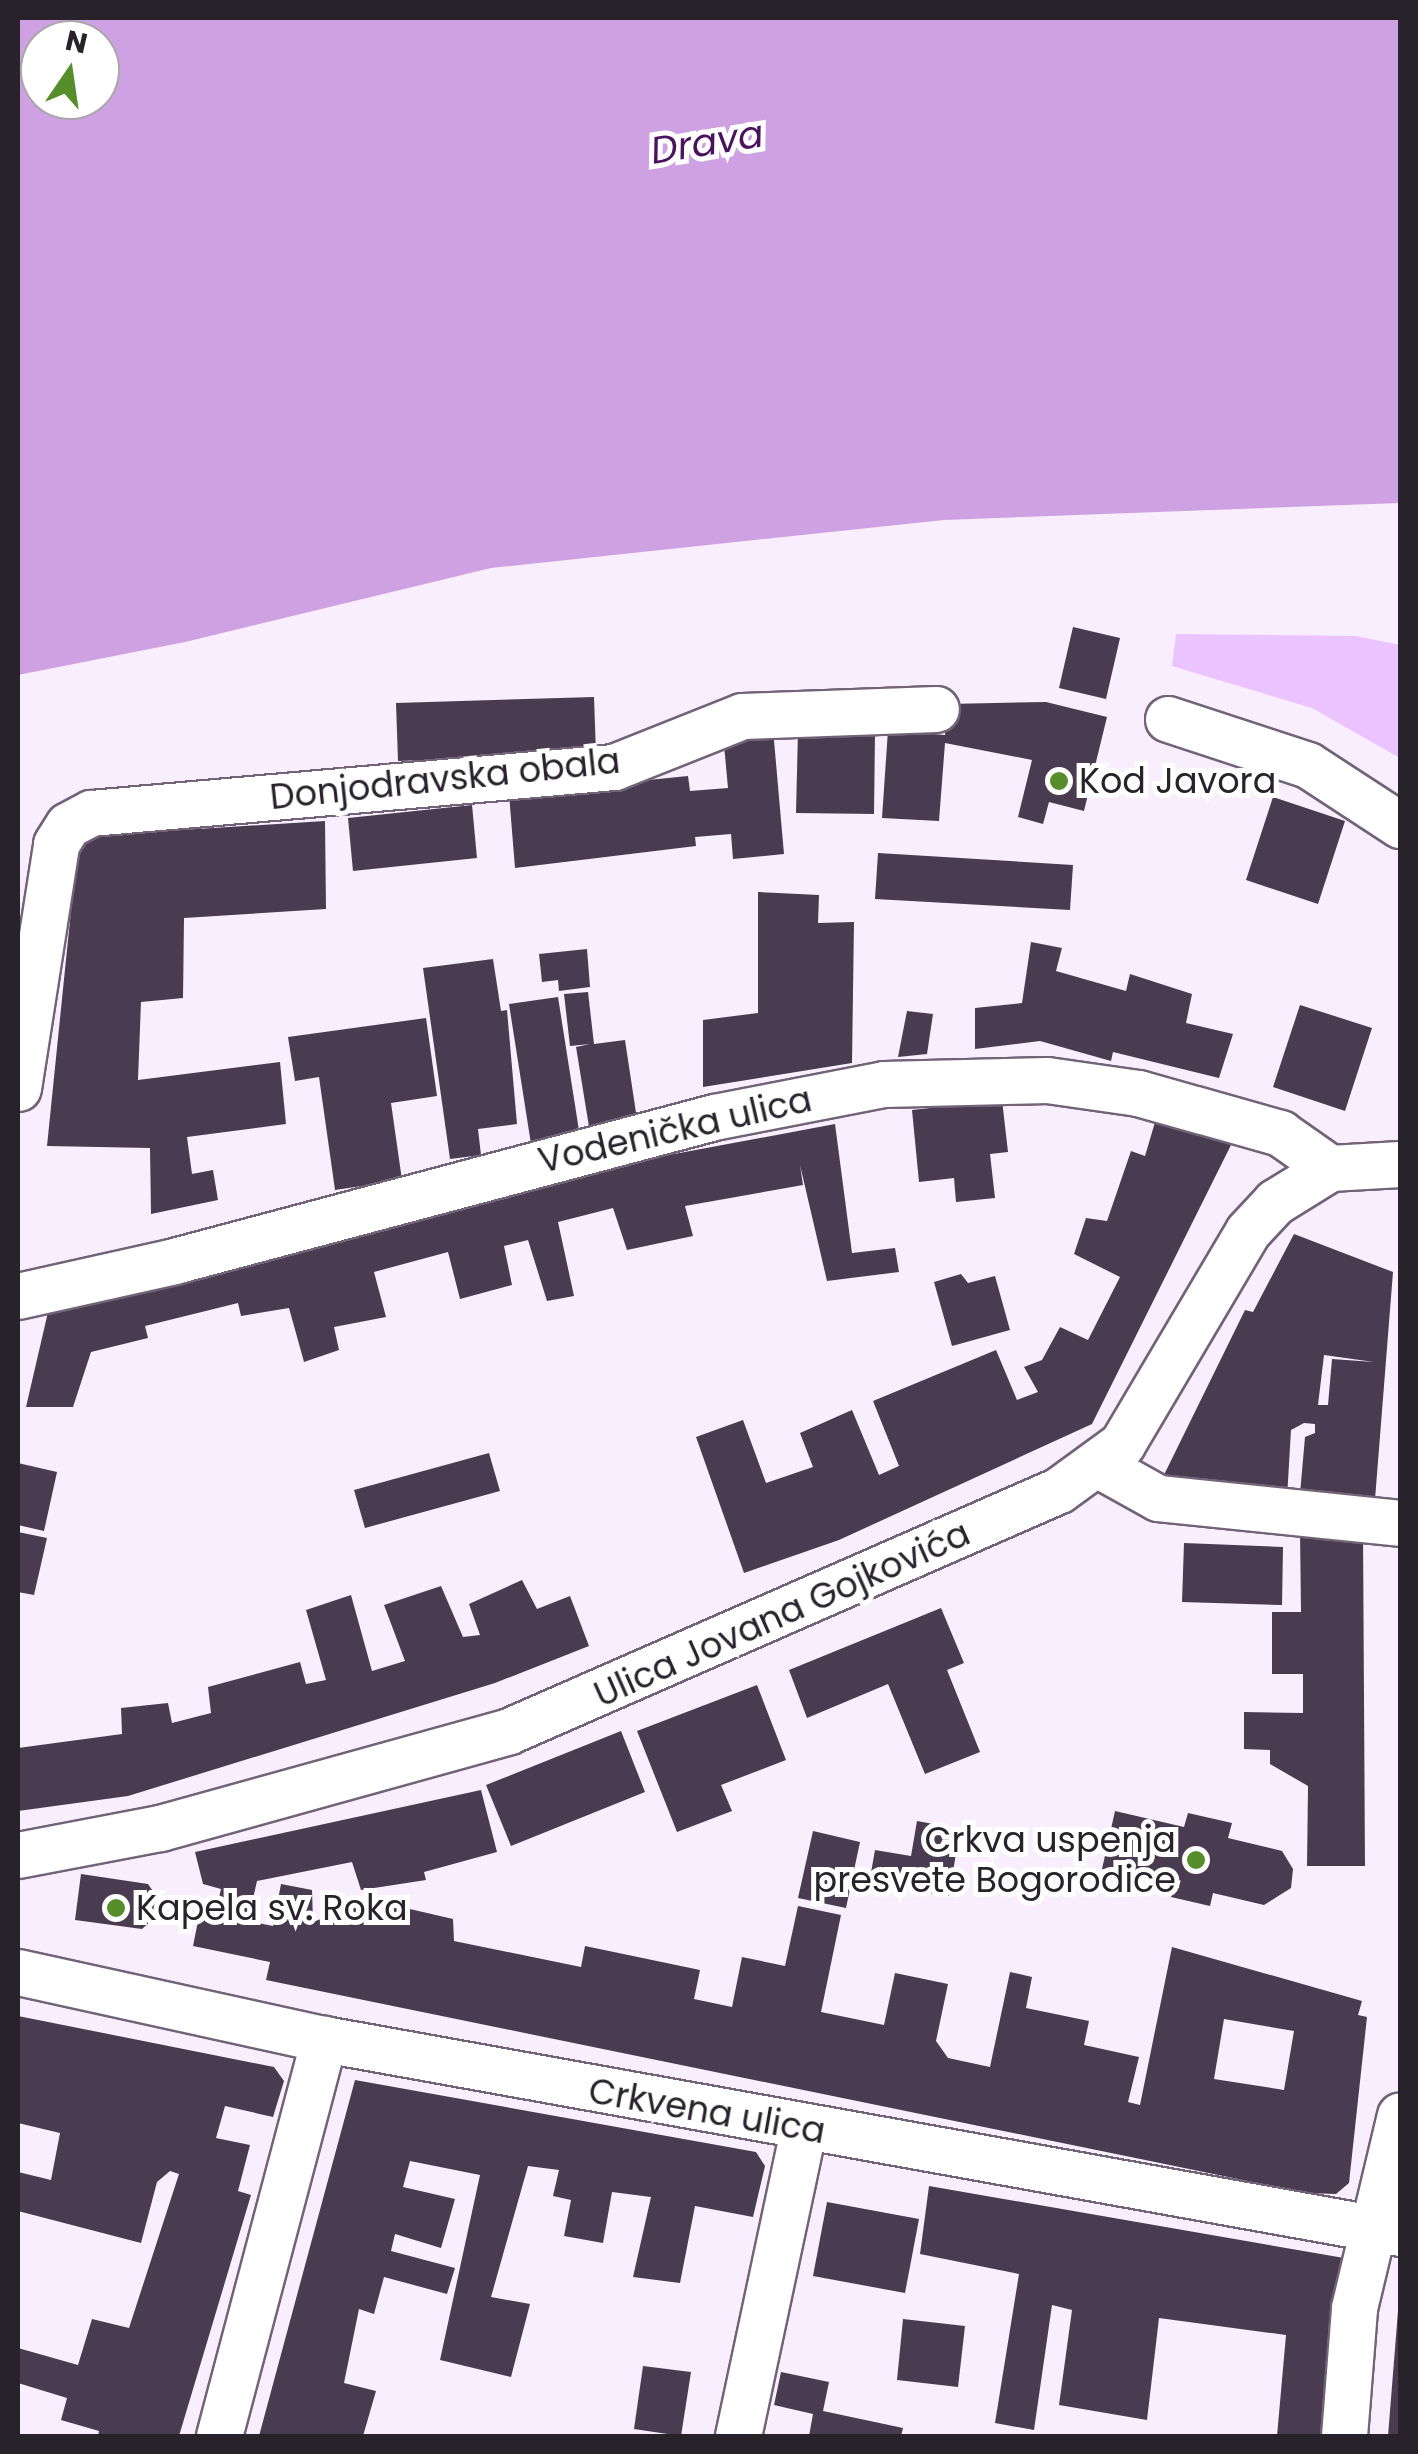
<!DOCTYPE html>
<meta charset="utf-8">
<style>
body{margin:0}
#map{position:relative;width:1418px;height:2454px;overflow:hidden;background:#f8eefd;font-family:Poppins,sans-serif}
div>[style]{position:absolute}
[style*='--x']{left:calc(var(--x)*1px);top:calc(var(--y)*1px);width:calc(var(--w)*1px);rotate:calc(var(--a)*1deg)}
.green>*{inset:0;background:#ebc3ff}
.water>*{inset:0;background:#cda1e2}
.building>*{inset:0;background:#493c50}
.roads{filter:drop-shadow(2px 0 #726379) drop-shadow(-2px 0 #726379) drop-shadow(0 2px #726379) drop-shadow(0 -2px #726379)}
.minor>*{height:45px;margin:-22.5px;padding:0 22.5px;transform-origin:22.5px;border-radius:22.5px;background:#fff}
.dots>*{width:28px;height:28px;translate:-50% -50%;box-sizing:border-box;border:5px solid #fff;border-radius:50%}
span{translate:-50% -50%;white-space:nowrap;text-align:center;line-height:1.15;-webkit-text-stroke:10px #fff;paint-order:stroke}
.street-label{font-size:35px;color:#28222b}
.poi-label{font-size:35px;color:#28222b}
.left{translate:0 -50%;text-align:left}
.right{translate:-100% -50%;text-align:right}
.water-label{font-size:38px;color:#4a125f;font-style:italic}
.frame{position:absolute;inset:0;border:20px solid #28222b;pointer-events:none}
.north{position:absolute;left:20px;top:20px;width:100px;height:100px;box-sizing:border-box;background:#fff;border:2px solid #a9a7aa;border-radius:50%;rotate:13deg;font-size:28px;font-weight:700;line-height:40px;text-align:center;color:#28222b}
.north::after{content:'';display:block;margin:auto;width:35px;height:45px;background:#558e2b;clip-path:polygon(50% 0,100% 100%,50% 72%,0 100%)}
</style>
<div id="map">
<div class="green">
<div style="clip-path:polygon(1176px 634px,1356px 636px,1400px 645px,1400px 758px,1312px 708px,1172px 666px)"></div>
</div>
<div class="water">
<div style="clip-path:polygon(evenodd,18px 18px,1400px 18px,1400px 503px,944px 520px,491px 568px,185px 642px,18px 675px,18px 18px,40px 40px,100px 40px,100px 100px,40px 100px,40px 40px)"></div>
</div>
<div class="building">
<div style="clip-path:polygon(1073px 627px,1120px 638px,1106px 699px,1059px 688px)"></div>
<div style="clip-path:polygon(594px 697px,596px 754px,398px 761px,396px 703px)"></div>
<div style="clip-path:polygon(1046px 702px,1107px 717px,1084px 811px,1049px 802px,1043px 824px,1018px 817px,1032px 760px,945px 743px,939px 821px,882px 818px,888px 730px,945px 735px,948px 704px)"></div>
<div style="clip-path:polygon(773px 729px,784px 854px,733px 859px,731px 834px,695px 837px,696px 846px,515px 868px,509px 794px,688px 776px,690px 791px,728px 788px,723px 734px)"></div>
<div style="clip-path:polygon(798px 731px,875px 733px,874px 814px,796px 813px)"></div>
<div style="clip-path:polygon(1273px 797px,1345px 821px,1318px 904px,1246px 880px)"></div>
<div style="clip-path:polygon(472px 805px,477px 858px,353px 871px,348px 818px)"></div>
<div style="clip-path:polygon(325px 821px,326px 909px,184px 918px,183px 998px,141px 1002px,138px 1080px,280px 1062px,286px 1124px,187px 1137px,192px 1174px,213px 1170px,218px 1200px,151px 1214px,150px 1148px,47px 1146px,78px 842px,101px 835px)"></div>
<div style="clip-path:polygon(878px 853px,1073px 865px,1070px 910px,875px 899px)"></div>
<div style="clip-path:polygon(758px 892px,819px 895px,818px 923px,854px 922px,852px 1063px,703px 1087px,703px 1020px,758px 1013px)"></div>
<div style="clip-path:polygon(1031px 942px,1062px 948px,1056px 971px,1126px 991px,1130px 974px,1192px 994px,1186px 1023px,1233px 1034px,1219px 1078px,1113px 1052px,1111px 1061px,1040px 1041px,975px 1049px,975px 1008px,1022px 1003px)"></div>
<div style="clip-path:polygon(587px 949px,590px 987px,559px 991px,558px 980px,542px 982px,539px 954px)"></div>
<div style="clip-path:polygon(493px 959px,501px 1011px,507px 1010px,517px 1124px,478px 1129px,481px 1155px,450px 1159px,423px 968px)"></div>
<div style="clip-path:polygon(588px 992px,594px 1044px,625px 1040px,638px 1126px,590px 1133px,576px 1047px,590px 1044px,570px 1046px,564px 994px)"></div>
<div style="clip-path:polygon(558px 997px,580px 1137px,531px 1144px,509px 1004px)"></div>
<div style="clip-path:polygon(1300px 1005px,1372px 1028px,1345px 1111px,1273px 1087px)"></div>
<div style="clip-path:polygon(907px 1011px,933px 1014px,927px 1054px,898px 1057px)"></div>
<div style="clip-path:polygon(426px 1018px,437px 1096px,391px 1103px,402px 1180px,335px 1190px,319px 1077px,295px 1081px,288px 1037px)"></div>
<div style="clip-path:polygon(1002px 1100px,1008px 1152px,990px 1154px,995px 1198px,956px 1202px,954px 1178px,919px 1182px,912px 1110px)"></div>
<div style="clip-path:polygon(1158px 1112px,1236px 1135px,1092px 1424px,839px 1540px,744px 1573px,696px 1437px,743px 1420px,766px 1483px,813px 1467px,800px 1433px,852px 1410px,879px 1475px,899px 1466px,873px 1401px,996px 1350px,1017px 1400px,1038px 1392px,1024px 1367px,1042px 1360px,1060px 1327px,1088px 1340px,1120px 1277px,1074px 1254px,1086px 1218px,1107px 1221px,1131px 1151px,1145px 1156px)"></div>
<div style="clip-path:polygon(835px 1124px,852px 1253px,895px 1248px,899px 1272px,827px 1281px,800px 1165px,803px 1185px,685px 1206px,693px 1236px,627px 1250px,613px 1208px,558px 1222px,574px 1296px,547px 1301px,528px 1240px,504px 1246px,512px 1285px,460px 1299px,448px 1252px,374px 1272px,386px 1317px,334px 1327px,339px 1350px,304px 1362px,289px 1308px,241px 1316px,238px 1303px,145px 1326px,148px 1338px,91px 1352px,73px 1407px,26px 1407px,48px 1312px,228px 1271px,487px 1189px)"></div>
<div style="clip-path:polygon(evenodd,1294px 1234px,1393px 1272px,1374px 1512px,1299px 1505px,1305px 1437px,1315px 1433px,1315px 1424px,1304px 1423px,1291px 1430px,1287px 1498px,1160px 1483px,1245px 1310px,1253px 1312px,1294px 1234px,1324px 1355px,1374px 1362px,1332px 1359px,1328px 1405px,1318px 1405px,1324px 1355px)"></div>
<div style="clip-path:polygon(961px 1274px,968px 1283px,995px 1276px,1010px 1330px,952px 1346px,934px 1282px)"></div>
<div style="clip-path:polygon(489px 1453px,500px 1491px,365px 1528px,354px 1490px)"></div>
<div style="clip-path:polygon(18px 1463px,57px 1472px,44px 1531px,18px 1525px)"></div>
<div style="clip-path:polygon(18px 1532px,47px 1538px,34px 1595px,18px 1592px)"></div>
<div style="clip-path:polygon(1300px 1532px,1363px 1532px,1365px 1866px,1307px 1866px,1308px 1786px,1270px 1764px,1270px 1750px,1244px 1749px,1244px 1712px,1303px 1713px,1303px 1674px,1272px 1674px,1272px 1612px,1301px 1612px)"></div>
<div style="clip-path:polygon(1184px 1543px,1283px 1547px,1282px 1605px,1182px 1602px)"></div>
<div style="clip-path:polygon(522px 1580px,537px 1609px,570px 1596px,589px 1646px,495px 1683px,128px 1796px,18px 1811px,18px 1748px,122px 1734px,121px 1708px,168px 1703px,172px 1723px,211px 1713px,208px 1687px,300px 1662px,306px 1684px,326px 1680px,306px 1610px,351px 1595px,372px 1671px,405px 1661px,384px 1605px,441px 1586px,463px 1637px,480px 1635px,469px 1604px)"></div>
<div style="clip-path:polygon(941px 1608px,964px 1663px,947px 1670px,980px 1752px,925px 1774px,888px 1684px,807px 1718px,789px 1670px)"></div>
<div style="clip-path:polygon(757px 1685px,786px 1760px,721px 1785px,732px 1811px,677px 1832px,637px 1731px)"></div>
<div style="clip-path:polygon(621px 1731px,645px 1792px,511px 1846px,486px 1785px)"></div>
<div style="clip-path:polygon(evenodd,481px 1790px,497px 1852px,424px 1872px,426px 1880px,361px 1890px,352px 1862px,257px 1881px,248px 1921px,273px 1926px,281px 1884px,312px 1890px,313px 1922px,371px 1900px,453px 1919px,454px 1941px,581px 1967px,585px 1946px,700px 1970px,694px 1999px,732px 2007px,742px 1957px,785px 1966px,798px 1906px,841px 1915px,821px 2012px,884px 2025px,895px 1973px,948px 1984px,936px 2041px,948px 2058px,990px 2067px,1010px 1972px,1032px 1977px,1026px 2008px,1089px 2021px,1084px 2045px,1139px 2057px,1128px 2102px,1140px 2105px,1172px 1947px,1362px 2001px,1358px 2015px,1367px 2017px,1349px 2183px,1336px 2194px,1306px 2193px,266px 1980px,270px 1962px,193px 1946px,200px 1911px,215px 1914px,221px 1889px,203px 1884px,195px 1852px,481px 1790px,1224px 2019px,1294px 2031px,1284px 2090px,1214px 2079px,1224px 2019px)"></div>
<div style="clip-path:polygon(1115px 1811px,1184px 1827px,1188px 1813px,1232px 1823px,1228px 1838px,1282px 1851px,1293px 1869px,1291px 1888px,1264px 1905px,1213px 1893px,1210px 1906px,1171px 1897px,1174px 1885px,1102px 1869px)"></div>
<div style="clip-path:polygon(917px 1821px,960px 1829px,949px 1896px,869px 1884px,875px 1850px,911px 1856px)"></div>
<div style="clip-path:polygon(813px 1831px,860px 1842px,846px 1908px,798px 1898px)"></div>
<div style="clip-path:polygon(81px 1874px,148px 1884px,157px 1897px,153px 1919px,142px 1929px,75px 1920px)"></div>
<div style="clip-path:polygon(18px 2016px,274px 2067px,284px 2081px,273px 2117px,225px 2106px,216px 2138px,250px 2145px,238px 2191px,251px 2195px,179px 2436px,98px 2436px,99px 2431px,61px 2420px,67px 2398px,18px 2383px,18px 2348px,78px 2365px,92px 2319px,129px 2328px,179px 2174px,170px 2171px,157px 2182px,141px 2243px,18px 2211px,18px 2172px,51px 2180px,60px 2133px,18px 2123px)"></div>
<div style="clip-path:polygon(355px 2080px,756px 2152px,765px 2166px,753px 2217px,695px 2206px,680px 2283px,633px 2277px,651px 2197px,612px 2192px,603px 2243px,564px 2236px,571px 2200px,553px 2196px,559px 2170px,528px 2166px,491px 2297px,530px 2304px,511px 2377px,440px 2360px,480px 2175px,410px 2161px,403px 2187px,455px 2199px,441px 2248px,395px 2234px,391px 2251px,455px 2268px,447px 2294px,384px 2277px,374px 2314px,359px 2309px,344px 2383px,376px 2391px,363px 2436px,259px 2436px)"></div>
<div style="clip-path:polygon(929px 2186px,1344px 2258px,1327px 2436px,1277px 2436px,1286px 2335px,1159px 2318px,1147px 2420px,1059px 2405px,1072px 2310px,1052px 2305px,1034px 2430px,995px 2423px,1019px 2274px,920px 2254px)"></div>
<div style="clip-path:polygon(827px 2202px,919px 2219px,905px 2293px,813px 2276px)"></div>
<div style="clip-path:polygon(1398px 2311px,1400px 2436px,1388px 2436px)"></div>
<div style="clip-path:polygon(903px 2319px,965px 2326px,958px 2387px,897px 2380px)"></div>
<div style="clip-path:polygon(643px 2366px,691px 2372px,681px 2436px,634px 2429px)"></div>
<div style="clip-path:polygon(781px 2372px,829px 2382px,823px 2411px,903px 2428px,901px 2436px,809px 2436px,813px 2414px,774px 2405px)"></div>
</div>
<div class="roads">
<div class="minor">
<div style="--x:1168;--y:719;--w:147;--a:18.2"></div>
<div style="--x:1308;--y:765;--w:110;--a:33.1"></div>
<div style="--x:18;--y:1088;--w:247;--a:-81.1"></div>
<div style="--x:56;--y:844;--w:22;--a:-58"></div>
<div style="--x:68;--y:825;--w:26;--a:-28"></div>
<div style="--x:91;--y:813;--w:525;--a:-5.03"></div>
<div style="--x:614;--y:767;--w:138;--a:-21.7"></div>
<div style="--x:742;--y:716;--w:194;--a:-2.1"></div>
<div style="--x:18;--y:1296;--w:160;--a:-12.6"></div>
<div style="--x:174;--y:1261;--w:559;--a:-14.93"></div>
<div style="--x:714;--y:1117;--w:173;--a:-11"></div>
<div style="--x:884;--y:1084;--w:163;--a:-1.4"></div>
<div style="--x:1047;--y:1080;--w:92;--a:8.1"></div>
<div style="--x:1138;--y:1093;--w:148;--a:15.7"></div>
<div style="--x:1280;--y:1133;--w:61;--a:35"></div>
<div style="--x:1097;--y:1464;--w:70;--a:29.1"></div>
<div style="--x:1158;--y:1498;--w:243;--a:5.9"></div>
<div style="--x:18;--y:1855;--w:145;--a:-10.8"></div>
<div style="--x:160;--y:1828;--w:362;--a:-15.5"></div>
<div style="--x:509;--y:1731;--w:600;--a:-23.66"></div>
<div style="--x:1059;--y:1490;--w:78;--a:-36.1"></div>
<div style="--x:1122;--y:1444;--w:247;--a:-59.4"></div>
<div style="--x:1248;--y:1231;--w:40;--a:-47"></div>
<div style="--x:1275;--y:1202;--w:65;--a:-31.7"></div>
<div style="--x:1330;--y:1168;--w:70;--a:-3.3"></div>
<div style="--x:18;--y:1972;--w:313;--a:12.4"></div>
<div style="--x:324;--y:2039;--w:1093;--a:10.22"></div>
<div style="--x:219;--y:2436;--w:411;--a:-75.2"></div>
<div style="--x:738;--y:2436;--w:314;--a:-78"></div>
<div style="--x:1344;--y:2436;--w:128;--a:-85.5"></div>
<div style="--x:1354;--y:2308;--w:198;--a:-76.6"></div>
</div>
</div>
<div class="dots">
<div style="left:1059px;top:781px;background:#558e2b"></div>
<div style="left:1196px;top:1860px;background:#558e2b"></div>
<div style="left:116px;top:1908px;background:#558e2b"></div>
</div>
<div class="street-label">
<span style="left:445px;top:779px;rotate:-6deg">Donjodravska obala</span>
<span style="left:675px;top:1130px;rotate:-13deg">Vodenička ulica</span>
<span style="left:782px;top:1614px;rotate:-24deg">Ulica Jovana Gojkovića</span>
<span style="left:707px;top:2111px;rotate:10deg">Crkvena ulica</span>
</div>
<div class="poi-label">
<span class="left" style="left:1079px;top:781px">Kod Javora</span>
<span class="right" style="left:1176px;top:1860px">Crkva uspenja<br>presvete Bogorodice</span>
<span class="left" style="left:136px;top:1908px">Kapela sv. Roka</span>
</div>
<div class="water-label">
<span style="left:707px;top:142px;rotate:-9deg">Drava</span>
</div>
<div class="frame"></div>
<div class="north">N</div>
</div>
